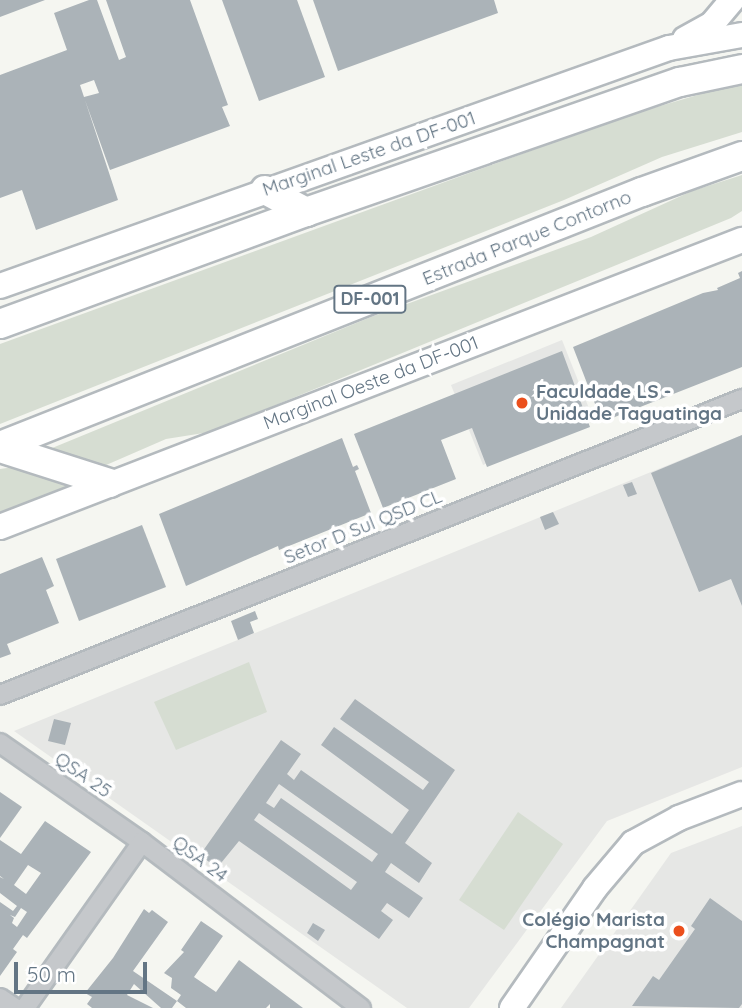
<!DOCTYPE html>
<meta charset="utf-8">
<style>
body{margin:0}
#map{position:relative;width:742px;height:1008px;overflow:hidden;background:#f5f6f1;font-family:Quicksand,sans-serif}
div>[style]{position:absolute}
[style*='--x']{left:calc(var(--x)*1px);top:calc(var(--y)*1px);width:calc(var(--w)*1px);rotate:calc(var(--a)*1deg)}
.built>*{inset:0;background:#e6e7e5}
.green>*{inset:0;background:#d6ddd2}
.building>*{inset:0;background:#abb3b8}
.roads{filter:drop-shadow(2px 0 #b4babe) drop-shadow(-2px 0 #b4babe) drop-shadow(0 2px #b4babe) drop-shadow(0 -2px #b4babe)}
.minor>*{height:18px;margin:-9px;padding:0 9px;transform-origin:9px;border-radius:9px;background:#c5c8cb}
.secondary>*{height:24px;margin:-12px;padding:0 12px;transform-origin:12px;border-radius:12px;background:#fff}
.trunk>*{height:28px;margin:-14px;padding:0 14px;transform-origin:14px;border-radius:14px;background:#fff}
.dots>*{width:19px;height:19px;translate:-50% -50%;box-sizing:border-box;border:4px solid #fff;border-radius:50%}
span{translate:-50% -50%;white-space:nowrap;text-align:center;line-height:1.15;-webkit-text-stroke:7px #fff;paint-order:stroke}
.shield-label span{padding:2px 5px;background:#fff;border:2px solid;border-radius:5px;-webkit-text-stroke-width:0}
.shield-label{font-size:18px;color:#637584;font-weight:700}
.street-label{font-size:19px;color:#637584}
.poi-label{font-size:19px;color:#637584;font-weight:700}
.left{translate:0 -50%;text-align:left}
.right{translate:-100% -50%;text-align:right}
.scale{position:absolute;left:14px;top:962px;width:133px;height:32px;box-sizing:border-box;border:4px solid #637584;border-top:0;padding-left:9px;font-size:21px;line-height:24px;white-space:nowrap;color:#637584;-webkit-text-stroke:5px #fff;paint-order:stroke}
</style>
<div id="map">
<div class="built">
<div style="clip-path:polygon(562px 340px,594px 421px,483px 465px,451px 385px)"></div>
<div style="clip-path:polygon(742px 435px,742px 767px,607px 821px,469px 1008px,407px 1008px,14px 731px)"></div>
<div style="clip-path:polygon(742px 826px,742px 1008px,561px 1008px,671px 853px)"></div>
</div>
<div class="green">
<div style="clip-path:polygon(735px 84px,742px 84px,742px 132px,662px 157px,564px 200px,0 424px,0 344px,626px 116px)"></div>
<div style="clip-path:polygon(742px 175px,742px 211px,731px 218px,210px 432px,166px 439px,97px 469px,40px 453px,371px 317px,591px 237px,692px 191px)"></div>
<div style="clip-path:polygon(14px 467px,75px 486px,0 516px,0 469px)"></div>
<div style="clip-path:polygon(249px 662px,267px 712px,176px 750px,154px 702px)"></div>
<div style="clip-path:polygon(518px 812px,563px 844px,504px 930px,459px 900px)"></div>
</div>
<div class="building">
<div style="clip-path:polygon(0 0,45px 0,0 17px)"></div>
<div style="clip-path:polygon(evenodd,89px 0,97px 0,119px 60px,126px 57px,106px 0,190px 0,228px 105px,222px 107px,230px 126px,110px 170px,85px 100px,118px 200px,36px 230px,22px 190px,0 198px,0 75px,67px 50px,54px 13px,89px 0,94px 80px,99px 93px,84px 97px,80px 85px,94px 80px)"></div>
<div style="clip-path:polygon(222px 0,297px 0,325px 77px,259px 101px)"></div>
<div style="clip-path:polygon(313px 0,494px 0,498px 13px,338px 71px)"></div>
<div style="clip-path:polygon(742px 271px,742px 367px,602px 422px,573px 347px,703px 293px,718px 290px,717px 288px,740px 278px,738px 273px)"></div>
<div style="clip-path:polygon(562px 351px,590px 427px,487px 467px,472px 428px,441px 440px,456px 479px,383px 508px,354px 434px)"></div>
<div style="clip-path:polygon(742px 435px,742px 606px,731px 579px,699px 592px,651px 473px)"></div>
<div style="clip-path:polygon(342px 438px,353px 467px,357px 465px,359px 469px,355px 471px,371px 513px,279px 550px,278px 546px,186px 586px,159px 514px)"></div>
<div style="clip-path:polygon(632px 482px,637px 494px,628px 497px,623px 485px)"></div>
<div style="clip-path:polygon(553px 512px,559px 524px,545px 530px,540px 517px)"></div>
<div style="clip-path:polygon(142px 525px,166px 587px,79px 621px,56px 559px)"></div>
<div style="clip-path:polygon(42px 557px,54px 586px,46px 590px,59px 623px,7px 644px,11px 654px,0 658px,0 574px)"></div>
<div style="clip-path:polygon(255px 611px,258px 619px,250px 622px,254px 633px,238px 640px,231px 621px)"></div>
<div style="clip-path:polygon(evenodd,355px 699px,455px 770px,405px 843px,432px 863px,428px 869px,419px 883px,391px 863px,385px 872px,423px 898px,409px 918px,387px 903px,381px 911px,393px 920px,379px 939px,239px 841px,217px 868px,200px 855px,281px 740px,301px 754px,287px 774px,294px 780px,301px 770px,392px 834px,409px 810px,321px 745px,334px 727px,423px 790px,429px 782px,340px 719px,355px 699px,279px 784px,378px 854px,372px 862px,281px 798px,274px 808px,266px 803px,279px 784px,355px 699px,259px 813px,357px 882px,351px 890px,254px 820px,259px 813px)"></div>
<div style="clip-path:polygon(54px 719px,71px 723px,65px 745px,48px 741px)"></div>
<div style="clip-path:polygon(0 792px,22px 807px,0 838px)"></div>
<div style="clip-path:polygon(evenodd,45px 821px,91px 852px,27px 938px,23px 935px,13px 949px,17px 952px,0 976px,0 902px,13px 911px,17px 906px,0 893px,0 877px,4px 879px,0 876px,0 840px,21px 854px,45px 821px,28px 865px,41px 873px,26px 894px,14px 885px,28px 865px,45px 821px,21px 908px,27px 912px,17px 927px,12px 923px,14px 918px,10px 915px,15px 917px,21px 908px)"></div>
<div style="clip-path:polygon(710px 898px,742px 921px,742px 1004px,739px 1008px,632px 1006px,653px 976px,659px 980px,695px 929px,691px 926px)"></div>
<div style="clip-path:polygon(144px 909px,149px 913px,152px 910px,168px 922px,133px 971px,177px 1001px,172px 1008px,161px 1008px,134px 984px,127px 995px,153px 1008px,92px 1008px,87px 1004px,92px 997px,85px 993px,113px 958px)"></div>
<div style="clip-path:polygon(201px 921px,223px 936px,194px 977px,216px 992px,239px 960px,303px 1008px,270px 1008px,270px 1004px,266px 1008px,186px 1008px,177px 1001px,181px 995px,171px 988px,172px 978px,164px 973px,184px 952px,181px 950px)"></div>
<div style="clip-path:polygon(313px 923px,325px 930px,318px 941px,307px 933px)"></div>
</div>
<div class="roads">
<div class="minor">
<div style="--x:0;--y:695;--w:799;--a:-21.75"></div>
<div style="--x:0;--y:743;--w:173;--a:34.9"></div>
<div style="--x:142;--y:842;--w:275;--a:37.2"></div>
<div style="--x:0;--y:998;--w:18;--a:34"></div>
<div style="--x:25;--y:1008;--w:203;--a:-54.8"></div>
</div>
<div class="secondary">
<div style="--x:685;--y:39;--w:31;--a:-29"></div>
<div style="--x:712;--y:24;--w:31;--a:-50"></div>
<div style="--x:0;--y:286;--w:710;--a:-19.58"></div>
<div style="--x:669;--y:48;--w:74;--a:-10.1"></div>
<div style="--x:0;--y:527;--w:796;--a:-21.15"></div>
<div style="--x:512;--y:1008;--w:146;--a:-55.3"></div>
<div style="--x:595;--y:888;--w:59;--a:-49.8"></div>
<div style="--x:633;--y:843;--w:52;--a:-28.5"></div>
<div style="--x:679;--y:818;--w:67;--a:-20.9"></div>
</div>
<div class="trunk">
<div style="--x:265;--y:190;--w:47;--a:28.2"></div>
<div style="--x:0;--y:324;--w:326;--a:-20.1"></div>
<div style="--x:306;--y:212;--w:396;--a:-19.2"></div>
<div style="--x:680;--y:82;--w:63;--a:-11.8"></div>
<div style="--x:0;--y:446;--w:690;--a:-21.59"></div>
<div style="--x:642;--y:192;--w:106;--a:-19.8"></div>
<div style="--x:0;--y:448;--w:115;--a:17.7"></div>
</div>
</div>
<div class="dots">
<div style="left:522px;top:403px;background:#eb4f1c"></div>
<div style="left:679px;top:931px;background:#eb4f1c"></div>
</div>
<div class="shield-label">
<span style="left:370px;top:299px">DF-001</span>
</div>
<div class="street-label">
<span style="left:369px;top:154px;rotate:-19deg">Marginal Leste da DF-001</span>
<span style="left:527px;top:238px;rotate:-22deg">Estrada Parque Contorno</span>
<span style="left:371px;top:383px;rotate:-21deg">Marginal Oeste da DF-001</span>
<span style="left:363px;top:527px;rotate:-22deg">Setor D Sul QSD CL</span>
<span style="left:83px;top:775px;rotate:35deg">QSA 25</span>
<span style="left:200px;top:859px;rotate:37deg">QSA 24</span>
</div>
<div class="poi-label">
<span class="left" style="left:536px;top:403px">Faculdade LS -<br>Unidade Taguatinga</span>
<span class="right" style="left:665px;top:931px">Colégio Marista<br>Champagnat</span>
</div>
<div class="scale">50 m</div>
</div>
